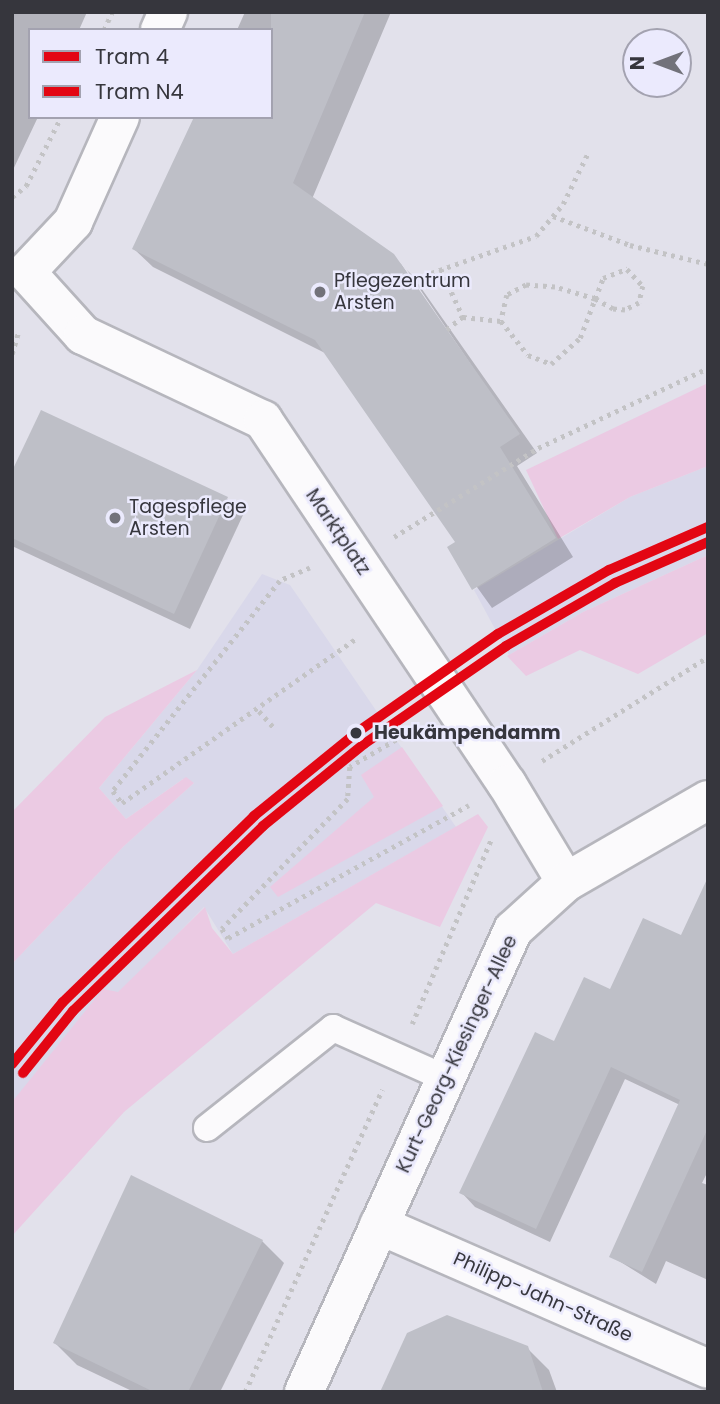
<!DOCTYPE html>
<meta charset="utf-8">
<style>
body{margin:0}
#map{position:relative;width:720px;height:1404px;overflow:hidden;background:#e2e1eb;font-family:Poppins,sans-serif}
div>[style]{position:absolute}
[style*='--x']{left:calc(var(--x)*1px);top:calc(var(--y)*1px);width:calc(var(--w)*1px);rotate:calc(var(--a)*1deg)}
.built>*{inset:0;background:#d9d8ea}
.green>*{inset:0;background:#ebcae3}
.shadow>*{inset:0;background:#0003}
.building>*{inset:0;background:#bebfc7}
.path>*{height:4.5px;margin-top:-2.25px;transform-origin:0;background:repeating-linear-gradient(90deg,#c3c3c5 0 3.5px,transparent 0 8.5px)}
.roads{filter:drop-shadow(2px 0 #b6b6bd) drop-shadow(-2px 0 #b6b6bd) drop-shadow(0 2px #b6b6bd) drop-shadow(0 -2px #b6b6bd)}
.lane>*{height:26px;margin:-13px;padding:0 13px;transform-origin:13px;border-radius:13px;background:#fbfafc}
.street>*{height:38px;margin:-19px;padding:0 19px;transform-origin:19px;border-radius:19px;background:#fbfafc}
.tram-1>*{height:10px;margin:-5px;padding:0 5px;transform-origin:5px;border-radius:5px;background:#e30613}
.tram-2>*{height:10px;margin:-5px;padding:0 5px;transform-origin:5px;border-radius:5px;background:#e30613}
.dots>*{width:19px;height:19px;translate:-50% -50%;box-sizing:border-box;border:4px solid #ebeafd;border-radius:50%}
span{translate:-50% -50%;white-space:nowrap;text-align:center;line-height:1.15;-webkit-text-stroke:5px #ebeafd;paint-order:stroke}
.poi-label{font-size:19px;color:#36363d}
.left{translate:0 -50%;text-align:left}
.street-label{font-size:19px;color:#36363d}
.stop-label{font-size:19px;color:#36363d;font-weight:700}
.frame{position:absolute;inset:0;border:14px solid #36363d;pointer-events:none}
.legend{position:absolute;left:28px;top:28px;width:245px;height:91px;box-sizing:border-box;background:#ebeafd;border:2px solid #a3a2b0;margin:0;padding:9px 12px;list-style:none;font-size:21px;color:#36363d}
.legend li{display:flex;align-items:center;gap:14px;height:35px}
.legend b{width:35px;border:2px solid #a3a2b0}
.north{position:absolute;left:622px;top:28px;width:70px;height:70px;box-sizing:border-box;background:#ebeafd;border:2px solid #a3a2b0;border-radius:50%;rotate:270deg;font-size:19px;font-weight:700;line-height:28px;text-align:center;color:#36363d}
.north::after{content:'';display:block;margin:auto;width:24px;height:32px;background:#72727a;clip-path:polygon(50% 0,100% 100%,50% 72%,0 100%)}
</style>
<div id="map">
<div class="built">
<div style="clip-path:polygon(708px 466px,708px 555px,583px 612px,509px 655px,474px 590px,630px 497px)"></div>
<div style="clip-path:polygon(262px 574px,290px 585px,456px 827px,233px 954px,204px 907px,12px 1102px,12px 964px,124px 846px,194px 783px,183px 779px,126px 819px,99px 788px,197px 670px)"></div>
</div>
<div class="green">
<div style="clip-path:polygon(708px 383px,708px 466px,630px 497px,558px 539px,526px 470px)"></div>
<div style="clip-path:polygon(708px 555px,708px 633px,638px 674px,580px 650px,526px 676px,507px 656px,583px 612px)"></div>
<div style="clip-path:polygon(197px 670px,99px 788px,126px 819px,186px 777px,194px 783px,124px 846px,12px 964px,12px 812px,105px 717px)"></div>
<div style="clip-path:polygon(402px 747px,443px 806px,278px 897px,270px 887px,374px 797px,361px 775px)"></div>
<div style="clip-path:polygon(478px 814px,488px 827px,440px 927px,376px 903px,124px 1112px,12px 1236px,12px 1102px,103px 989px,118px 992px,205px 907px,212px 928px,233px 954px)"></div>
</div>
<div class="shadow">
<div style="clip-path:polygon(12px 12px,87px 12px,79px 30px,30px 30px,30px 117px,38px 117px,12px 172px)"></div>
<div style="clip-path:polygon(245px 12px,391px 12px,312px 199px,401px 264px,523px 442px,407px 270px,412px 275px,537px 453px,517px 466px,573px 557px,492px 608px,449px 548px,457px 543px,327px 354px,153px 267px,134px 249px,271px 117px,271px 30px,237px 30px)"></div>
<div style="clip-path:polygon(12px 476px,227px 499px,243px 515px,190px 629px,12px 546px)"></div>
<div style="clip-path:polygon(708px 881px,708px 1171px,702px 1183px,708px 1185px,708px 1280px,666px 1261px,656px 1284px,611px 1256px,680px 1105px,625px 1079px,550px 1242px,475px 1207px,462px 1193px,555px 1043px,682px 938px)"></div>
<div style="clip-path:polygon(262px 1241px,284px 1263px,220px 1392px,134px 1392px,77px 1365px,55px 1343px)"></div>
<div style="clip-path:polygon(527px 1348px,549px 1370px,557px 1392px,382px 1392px)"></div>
</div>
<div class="building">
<div style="clip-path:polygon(271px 12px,365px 12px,293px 183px,394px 254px,520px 434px,500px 447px,556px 538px,472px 590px,447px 547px,455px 542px,315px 340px,132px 249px,194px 117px,271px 117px)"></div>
<div style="clip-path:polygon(41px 410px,228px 497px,174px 614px,12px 538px,12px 471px)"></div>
<div style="clip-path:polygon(708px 877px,708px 1128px,642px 1272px,609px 1257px,680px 1100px,611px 1067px,536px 1229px,459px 1193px,535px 1032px,554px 1041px,584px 977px,610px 989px,643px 918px,681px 935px)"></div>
<div style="clip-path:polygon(131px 1175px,263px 1240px,188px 1392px,154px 1392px,53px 1343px)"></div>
<div style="clip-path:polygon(447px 1315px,528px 1346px,543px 1392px,380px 1392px,407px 1333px)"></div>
</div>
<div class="path">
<div style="--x:104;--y:30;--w:20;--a:-66"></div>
<div style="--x:12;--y:197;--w:18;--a:-38"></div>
<div style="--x:26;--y:186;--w:77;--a:-63.1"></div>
<div style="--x:553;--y:216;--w:82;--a:20.6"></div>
<div style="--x:630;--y:245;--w:80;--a:13.7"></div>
<div style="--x:441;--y:269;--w:53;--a:65.4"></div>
<div style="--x:463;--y:317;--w:21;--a:141"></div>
<div style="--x:431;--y:273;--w:111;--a:-19.4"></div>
<div style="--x:536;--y:236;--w:42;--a:-49.8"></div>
<div style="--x:563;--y:204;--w:59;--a:-63.9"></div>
<div style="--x:463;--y:317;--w:38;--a:6"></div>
<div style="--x:501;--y:321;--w:43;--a:51.5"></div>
<div style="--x:528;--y:355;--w:25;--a:21"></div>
<div style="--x:551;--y:364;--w:39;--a:-42"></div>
<div style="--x:580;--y:338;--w:42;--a:-69"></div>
<div style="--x:595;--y:299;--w:22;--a:-69"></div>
<div style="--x:603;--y:278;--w:26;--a:-21"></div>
<div style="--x:627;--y:269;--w:23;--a:47"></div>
<div style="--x:643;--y:286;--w:17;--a:103"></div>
<div style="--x:639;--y:303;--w:16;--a:153"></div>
<div style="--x:625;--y:310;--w:12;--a:-175"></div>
<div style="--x:613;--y:309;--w:21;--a:-151"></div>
<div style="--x:595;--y:299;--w:42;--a:-163.3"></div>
<div style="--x:555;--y:287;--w:29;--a:-176"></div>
<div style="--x:526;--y:285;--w:21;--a:152"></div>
<div style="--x:507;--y:295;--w:27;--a:103"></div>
<div style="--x:12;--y:354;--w:25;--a:-74"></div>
<div style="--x:394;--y:537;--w:169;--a:-31.7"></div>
<div style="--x:538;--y:448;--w:188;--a:-25.2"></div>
<div style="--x:310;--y:568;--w:33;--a:157"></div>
<div style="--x:280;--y:581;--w:268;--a:128.5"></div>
<div style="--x:113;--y:791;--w:15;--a:53"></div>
<div style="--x:122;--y:803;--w:287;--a:-35.1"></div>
<div style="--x:259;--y:711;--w:25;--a:48"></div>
<div style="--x:418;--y:727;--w:79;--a:149.5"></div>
<div style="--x:350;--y:767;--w:32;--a:94"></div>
<div style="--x:348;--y:799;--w:181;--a:134.1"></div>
<div style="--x:222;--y:929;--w:11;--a:56"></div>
<div style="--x:228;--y:938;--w:275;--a:-28.9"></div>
<div style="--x:542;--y:761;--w:196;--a:-32.1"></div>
<div style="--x:412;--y:1024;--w:200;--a:-66.8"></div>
<div style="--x:245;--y:1392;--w:332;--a:-65.6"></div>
</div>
<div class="roads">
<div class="lane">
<div style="--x:207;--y:1128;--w:161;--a:-38.4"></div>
<div style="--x:333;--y:1028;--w:123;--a:24.1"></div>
</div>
<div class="street">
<div style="--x:160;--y:30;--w:20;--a:-66"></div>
<div style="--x:26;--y:272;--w:85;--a:47.9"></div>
<div style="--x:83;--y:335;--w:199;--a:25.3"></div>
<div style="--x:263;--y:420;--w:438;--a:56.2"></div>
<div style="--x:507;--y:784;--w:114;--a:59"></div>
<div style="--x:26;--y:272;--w:69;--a:-46.8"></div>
<div style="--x:73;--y:222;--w:115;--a:-65.9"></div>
<div style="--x:379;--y:1225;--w:359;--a:23.6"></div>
<div style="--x:304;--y:1392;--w:507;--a:-65.66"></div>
<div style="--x:513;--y:930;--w:72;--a:-42.2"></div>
<div style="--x:566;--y:882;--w:164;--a:-30"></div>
</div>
</div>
<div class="tram-1">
<div style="--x:12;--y:1064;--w:80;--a:-50.6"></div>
<div style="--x:63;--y:1002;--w:267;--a:-44.2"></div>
<div style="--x:254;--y:816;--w:132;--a:-39.1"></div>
<div style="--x:356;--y:733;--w:173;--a:-34.9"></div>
<div style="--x:498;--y:634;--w:128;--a:-30"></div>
<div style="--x:609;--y:570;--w:108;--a:-23.5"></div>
</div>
<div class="tram-2">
<div style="--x:23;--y:1073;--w:80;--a:-51.1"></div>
<div style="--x:73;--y:1011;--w:265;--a:-44.2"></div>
<div style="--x:263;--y:826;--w:130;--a:-39.1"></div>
<div style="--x:364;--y:744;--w:173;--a:-34.6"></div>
<div style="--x:506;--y:646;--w:126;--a:-30"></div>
<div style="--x:615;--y:583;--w:102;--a:-23.8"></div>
</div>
<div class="dots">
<div style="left:320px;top:292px;background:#72727a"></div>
<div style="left:115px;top:518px;background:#72727a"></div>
<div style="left:356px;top:733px;background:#36363d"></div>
</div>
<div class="poi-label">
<span class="left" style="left:334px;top:292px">Pflegezentrum<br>Arsten</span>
<span class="left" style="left:129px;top:518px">Tagespflege<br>Arsten</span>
</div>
<div class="street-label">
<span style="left:338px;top:532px;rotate:56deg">Marktplatz</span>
<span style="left:457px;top:1054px;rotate:-65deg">Kurt-Georg-Kiesinger-Allee</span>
<span style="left:543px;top:1297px;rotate:24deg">Philipp-Jahn-Straße</span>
</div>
<div class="stop-label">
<span class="left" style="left:374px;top:733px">Heukämpendamm</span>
</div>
<div class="frame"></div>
<ul class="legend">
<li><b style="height:9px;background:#e30613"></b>Tram 4</li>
<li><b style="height:9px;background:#e30613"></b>Tram N4</li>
</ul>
<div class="north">N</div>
</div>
